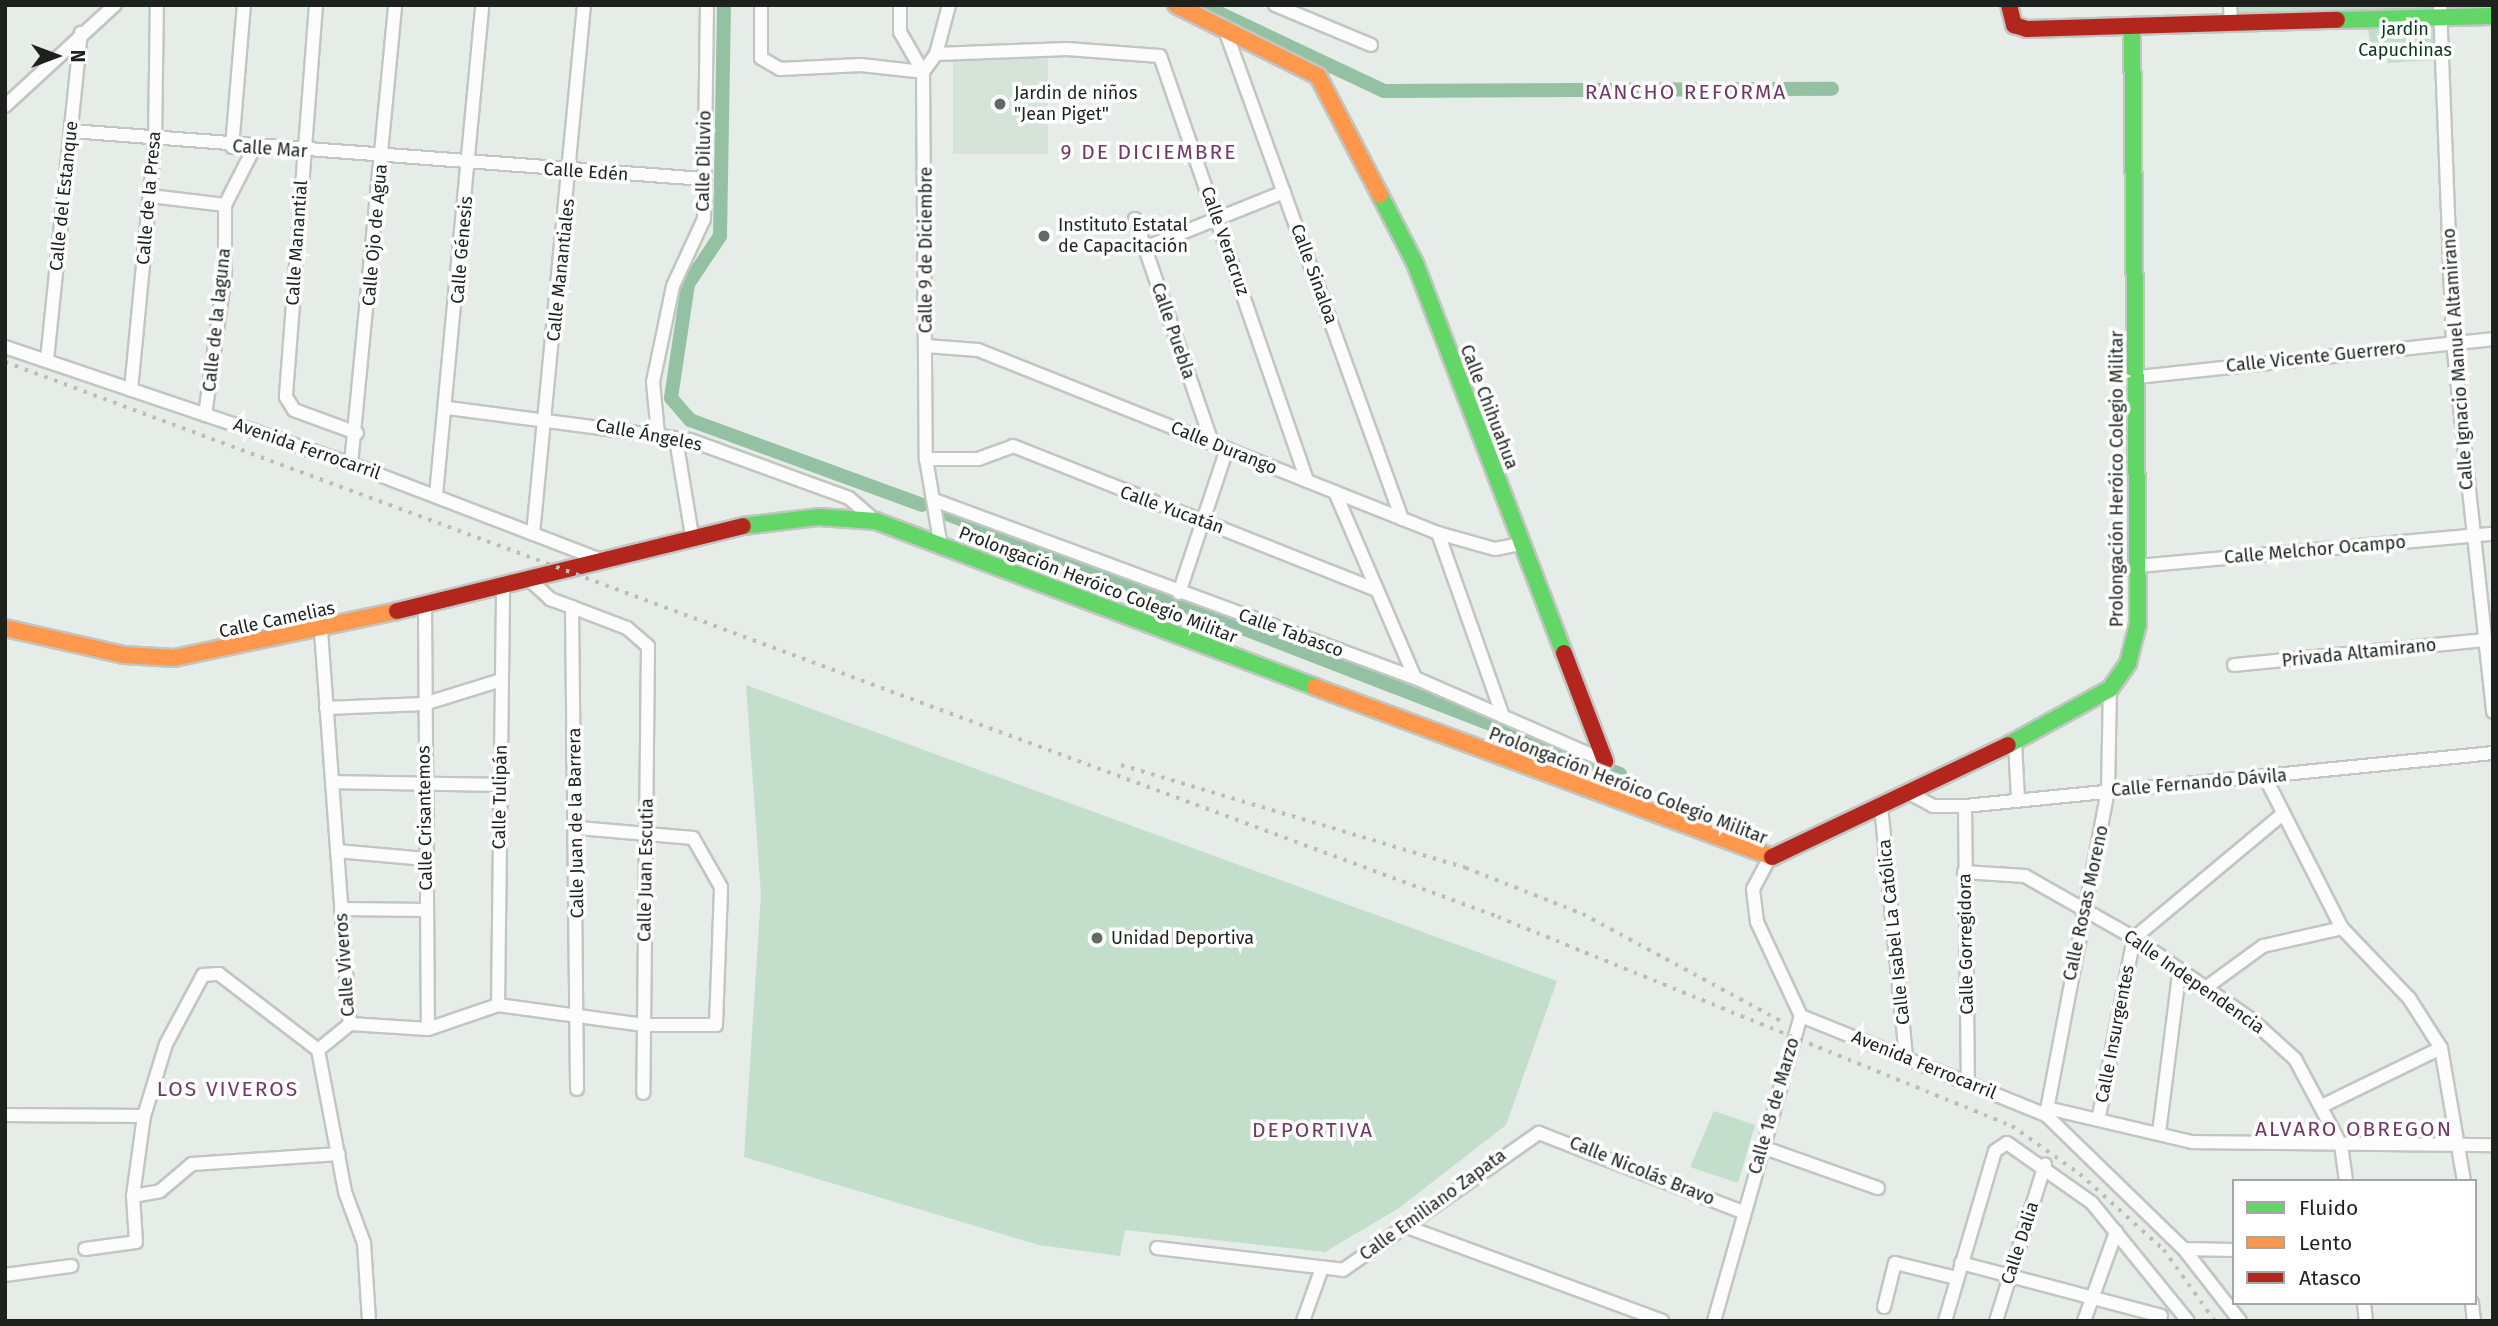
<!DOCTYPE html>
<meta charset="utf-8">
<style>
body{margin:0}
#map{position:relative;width:2498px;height:1326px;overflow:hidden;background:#e6ece7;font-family:"Fira Sans",sans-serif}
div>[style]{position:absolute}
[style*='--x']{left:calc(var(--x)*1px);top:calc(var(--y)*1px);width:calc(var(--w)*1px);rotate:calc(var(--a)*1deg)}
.built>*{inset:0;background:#d5e3d8}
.green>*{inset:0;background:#c3deca}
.canal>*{height:14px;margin:-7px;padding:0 7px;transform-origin:7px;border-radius:7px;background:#94c1a2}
.roads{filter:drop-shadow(2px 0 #c1c6c2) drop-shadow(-2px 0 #c1c6c2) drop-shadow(0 2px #c1c6c2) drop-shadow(0 -2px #c1c6c2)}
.street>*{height:12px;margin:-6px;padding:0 6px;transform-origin:6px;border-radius:6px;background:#fbfcfb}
.fast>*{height:16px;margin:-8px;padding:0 8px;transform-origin:8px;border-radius:8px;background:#63d668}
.slow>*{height:16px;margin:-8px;padding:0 8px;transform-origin:8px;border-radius:8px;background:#ff974d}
.jam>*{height:16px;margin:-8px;padding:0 8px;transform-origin:8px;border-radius:8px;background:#b3261e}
.rail>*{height:3.5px;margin-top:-1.75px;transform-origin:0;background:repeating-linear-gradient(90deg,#bbbcbb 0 3.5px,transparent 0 10.5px)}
.dots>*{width:19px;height:19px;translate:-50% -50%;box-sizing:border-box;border:4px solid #fff;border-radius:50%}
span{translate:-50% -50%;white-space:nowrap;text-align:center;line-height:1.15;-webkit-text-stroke:7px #fff;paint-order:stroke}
.park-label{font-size:18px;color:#04361a}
.poi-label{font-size:18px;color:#1d221e}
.left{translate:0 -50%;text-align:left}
.street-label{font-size:18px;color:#1d221e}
.quarter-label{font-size:21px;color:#703967;letter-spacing:2px}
.frame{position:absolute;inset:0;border:7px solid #1d221e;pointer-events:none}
.legend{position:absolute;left:2232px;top:1179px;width:245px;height:126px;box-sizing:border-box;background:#fff;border:2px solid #a5a7a5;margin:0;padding:9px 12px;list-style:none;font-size:21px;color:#1d221e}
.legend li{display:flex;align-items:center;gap:14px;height:35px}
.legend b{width:35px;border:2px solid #a5a7a5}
.north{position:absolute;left:21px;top:21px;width:70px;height:70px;-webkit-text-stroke:5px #fff;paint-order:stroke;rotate:90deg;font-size:19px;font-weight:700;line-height:28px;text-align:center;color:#1d221e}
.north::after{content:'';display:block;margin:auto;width:24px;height:32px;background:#1d221e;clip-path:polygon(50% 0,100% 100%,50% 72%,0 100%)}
</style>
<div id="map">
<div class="built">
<div style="clip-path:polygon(953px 55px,1048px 55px,1048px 154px,953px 154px)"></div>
</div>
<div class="green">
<div style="clip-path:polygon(2236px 5px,2436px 5px,2436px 12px,2236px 17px)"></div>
<div style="clip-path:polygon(2367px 20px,2435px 20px,2436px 60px,2388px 63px,2386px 50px,2371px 51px)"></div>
<div style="clip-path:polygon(746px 685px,1557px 981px,1506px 1125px,1399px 1208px,1325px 1252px,1125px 1230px,1120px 1256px,1039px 1245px,744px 1157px,761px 895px)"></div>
<div style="clip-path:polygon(1714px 1111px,1755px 1125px,1738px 1183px,1690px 1167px)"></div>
</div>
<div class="canal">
<div style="--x:724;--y:5;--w:231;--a:91"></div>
<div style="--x:720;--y:236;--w:58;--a:123.7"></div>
<div style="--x:688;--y:284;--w:115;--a:98.5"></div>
<div style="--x:671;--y:398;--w:29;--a:49"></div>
<div style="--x:690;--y:420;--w:247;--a:20.1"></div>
<div style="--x:1202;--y:5;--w:201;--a:25.3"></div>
<div style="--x:1384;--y:91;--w:448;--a:-0.3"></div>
<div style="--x:942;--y:512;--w:727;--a:21.13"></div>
</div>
<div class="roads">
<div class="street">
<div style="--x:316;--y:5;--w:393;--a:94.4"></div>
<div style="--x:286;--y:397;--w:15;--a:58"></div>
<div style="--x:294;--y:410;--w:67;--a:20.1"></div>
<div style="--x:761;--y:5;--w:53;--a:90"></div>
<div style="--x:761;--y:58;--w:22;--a:30"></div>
<div style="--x:780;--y:69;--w:81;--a:-2.8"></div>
<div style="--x:861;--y:65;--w:62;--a:6.4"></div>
<div style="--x:900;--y:5;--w:27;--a:90"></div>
<div style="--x:900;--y:32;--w:46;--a:60.1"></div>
<div style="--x:923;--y:72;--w:387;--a:89.6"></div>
<div style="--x:926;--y:459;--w:89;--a:80.3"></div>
<div style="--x:1275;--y:5;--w:104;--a:22.6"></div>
<div style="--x:2230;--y:5;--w:20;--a:87"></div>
<div style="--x:2440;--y:5;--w:337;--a:87.8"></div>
<div style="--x:2453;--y:342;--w:372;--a:83.8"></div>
<div style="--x:1225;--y:30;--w:520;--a:70.1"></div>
<div style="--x:936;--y:54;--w:131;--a:-2.2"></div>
<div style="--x:1067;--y:49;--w:93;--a:4.3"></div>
<div style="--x:1160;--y:56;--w:450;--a:70.9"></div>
<div style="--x:923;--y:72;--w:22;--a:-54"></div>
<div style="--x:936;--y:54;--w:51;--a:-75.1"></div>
<div style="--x:5;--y:106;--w:149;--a:-42.6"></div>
<div style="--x:71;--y:131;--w:634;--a:4.34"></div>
<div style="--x:232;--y:147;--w:143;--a:-85.2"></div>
<div style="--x:150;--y:196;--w:76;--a:6.8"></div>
<div style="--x:1135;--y:219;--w:237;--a:71"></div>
<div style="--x:1144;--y:248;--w:151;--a:-21.8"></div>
<div style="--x:926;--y:346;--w:52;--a:4.4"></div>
<div style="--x:978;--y:350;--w:495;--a:21.7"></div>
<div style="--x:1438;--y:533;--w:59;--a:15.7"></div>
<div style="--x:1495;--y:549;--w:25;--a:-11"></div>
<div style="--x:5;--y:347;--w:365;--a:18.7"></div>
<div style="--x:351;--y:464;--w:271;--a:21"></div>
<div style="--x:47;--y:360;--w:329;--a:-84.1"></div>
<div style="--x:2138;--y:377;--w:357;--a:-6.1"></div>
<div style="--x:131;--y:390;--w:250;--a:-84.5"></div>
<div style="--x:155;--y:141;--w:136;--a:-89.2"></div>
<div style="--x:448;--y:408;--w:244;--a:7.5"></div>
<div style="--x:690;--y:440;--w:169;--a:20"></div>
<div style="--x:849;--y:498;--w:33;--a:41"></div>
<div style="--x:205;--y:415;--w:141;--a:-81.9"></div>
<div style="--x:225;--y:275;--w:70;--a:-90"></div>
<div style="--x:225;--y:205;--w:64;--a:-63"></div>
<div style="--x:658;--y:434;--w:52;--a:-95.5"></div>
<div style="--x:653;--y:382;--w:98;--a:-78.2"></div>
<div style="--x:673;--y:286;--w:74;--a:-65.2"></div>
<div style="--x:704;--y:219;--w:214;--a:-89.2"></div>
<div style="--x:676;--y:439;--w:98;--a:80.6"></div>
<div style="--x:926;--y:459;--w:52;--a:0"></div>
<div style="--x:978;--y:459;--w:37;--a:-20"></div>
<div style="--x:1013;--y:446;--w:391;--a:21.6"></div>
<div style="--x:351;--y:464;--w:461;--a:-84.5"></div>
<div style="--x:1335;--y:492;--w:202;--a:66.7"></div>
<div style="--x:436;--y:495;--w:492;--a:-84.6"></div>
<div style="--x:934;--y:500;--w:513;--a:20.31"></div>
<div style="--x:1415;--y:678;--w:207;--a:23.6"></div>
<div style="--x:1438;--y:533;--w:195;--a:70.5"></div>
<div style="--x:533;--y:534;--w:531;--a:-84.49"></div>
<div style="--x:2138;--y:566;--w:356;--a:-5.2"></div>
<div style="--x:531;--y:581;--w:26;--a:43"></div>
<div style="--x:550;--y:599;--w:23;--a:20"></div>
<div style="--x:572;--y:607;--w:482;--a:89.4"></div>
<div style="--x:1179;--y:593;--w:152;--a:-71.6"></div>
<div style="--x:425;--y:607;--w:422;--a:89.6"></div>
<div style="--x:572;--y:607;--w:59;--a:20.9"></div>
<div style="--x:627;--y:628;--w:28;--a:41"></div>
<div style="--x:648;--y:646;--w:447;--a:90.6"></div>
<div style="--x:321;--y:631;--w:394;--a:85.8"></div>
<div style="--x:350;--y:1024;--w:41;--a:140.9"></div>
<div style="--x:318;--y:1050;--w:145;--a:79.2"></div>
<div style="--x:345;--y:1192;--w:54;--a:69.6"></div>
<div style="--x:364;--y:1243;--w:78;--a:86.3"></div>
<div style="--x:2234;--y:665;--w:251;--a:-5.7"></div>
<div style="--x:326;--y:708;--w:98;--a:-2.3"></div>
<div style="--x:424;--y:704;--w:81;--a:-17.3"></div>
<div style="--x:2015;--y:742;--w:58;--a:87"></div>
<div style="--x:2265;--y:777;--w:169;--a:63"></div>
<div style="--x:2342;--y:928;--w:97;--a:46.3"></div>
<div style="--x:2409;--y:998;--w:59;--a:57.4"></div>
<div style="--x:2441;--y:1048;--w:135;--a:80.2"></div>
<div style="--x:332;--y:782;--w:168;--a:1"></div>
<div style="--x:1909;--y:793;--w:27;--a:28"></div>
<div style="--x:1933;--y:806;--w:32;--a:0"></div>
<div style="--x:1965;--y:806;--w:531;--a:-5.73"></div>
<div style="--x:1881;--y:806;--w:252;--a:84.3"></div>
<div style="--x:1965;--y:806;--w:276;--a:89.4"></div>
<div style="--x:337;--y:851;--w:89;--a:5.1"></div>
<div style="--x:1964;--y:872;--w:61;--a:3.8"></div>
<div style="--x:2025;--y:876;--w:125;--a:29.6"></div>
<div style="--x:2134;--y:938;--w:144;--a:34.8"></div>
<div style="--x:2252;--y:1020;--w:58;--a:42.2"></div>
<div style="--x:2295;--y:1059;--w:98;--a:61.9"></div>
<div style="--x:2341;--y:1145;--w:36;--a:82"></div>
<div style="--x:341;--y:909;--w:86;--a:0.7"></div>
<div style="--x:2204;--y:989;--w:73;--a:-36.1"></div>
<div style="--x:2263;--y:946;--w:81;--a:-12.8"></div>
<div style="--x:498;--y:1005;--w:416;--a:-89.3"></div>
<div style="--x:1801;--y:1016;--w:264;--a:22"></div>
<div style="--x:2046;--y:1115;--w:192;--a:44.2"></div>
<div style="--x:2184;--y:1249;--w:91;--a:52.1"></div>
<div style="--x:350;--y:1024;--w:78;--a:3.7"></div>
<div style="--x:428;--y:1029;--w:74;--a:-18.9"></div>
<div style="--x:498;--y:1005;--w:147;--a:7.8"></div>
<div style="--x:644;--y:1025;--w:72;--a:0"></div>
<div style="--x:716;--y:1025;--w:138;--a:-87.9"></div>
<div style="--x:721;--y:887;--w:56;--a:-119.7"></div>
<div style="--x:693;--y:838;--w:115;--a:-175"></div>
<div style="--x:2322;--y:1106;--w:132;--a:-26"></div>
<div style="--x:2047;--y:1108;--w:149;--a:13.2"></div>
<div style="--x:2192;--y:1142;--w:301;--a:0.6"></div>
<div style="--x:5;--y:1115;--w:139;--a:0.4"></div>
<div style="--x:2046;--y:1115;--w:330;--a:-79.2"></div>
<div style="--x:2108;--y:791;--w:102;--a:-88.9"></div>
<div style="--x:2099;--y:1116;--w:181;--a:-78.9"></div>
<div style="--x:2134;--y:938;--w:194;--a:-39.8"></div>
<div style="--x:2159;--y:1133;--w:159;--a:-82.8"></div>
<div style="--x:1762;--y:1147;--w:123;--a:19.5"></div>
<div style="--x:133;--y:1196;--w:27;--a:-10"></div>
<div style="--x:160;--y:1191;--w:42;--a:-40.2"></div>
<div style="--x:192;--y:1164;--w:147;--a:-3.9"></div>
<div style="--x:1407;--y:1227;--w:272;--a:20.2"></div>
<div style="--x:1157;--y:1248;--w:187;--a:6.7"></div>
<div style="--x:1343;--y:1270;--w:239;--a:-35"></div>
<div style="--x:1539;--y:1133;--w:219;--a:21.2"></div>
<div style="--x:85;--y:1249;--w:51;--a:-7.8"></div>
<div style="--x:136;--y:1242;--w:46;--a:-93.7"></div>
<div style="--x:133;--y:1196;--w:81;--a:-82.2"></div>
<div style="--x:144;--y:1116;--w:75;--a:-73"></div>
<div style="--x:166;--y:1044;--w:78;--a:-61.8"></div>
<div style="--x:203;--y:975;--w:16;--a:-4"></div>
<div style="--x:219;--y:974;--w:125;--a:37.5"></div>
<div style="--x:2184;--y:1249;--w:50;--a:1.1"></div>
<div style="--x:1961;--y:1263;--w:207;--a:14.8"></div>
<div style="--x:5;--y:1275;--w:67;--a:-7.8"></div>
<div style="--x:2364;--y:1303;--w:18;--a:84"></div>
<div style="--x:2472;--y:1303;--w:18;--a:84"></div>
<div style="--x:1884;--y:1307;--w:45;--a:-76"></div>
<div style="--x:1895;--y:1263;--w:64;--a:13.6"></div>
<div style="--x:1303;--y:1321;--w:56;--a:-70.3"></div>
<div style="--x:1714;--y:1321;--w:317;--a:-74.1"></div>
<div style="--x:1801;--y:1016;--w:104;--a:-115.1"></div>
<div style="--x:1757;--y:922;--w:33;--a:-97"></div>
<div style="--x:1753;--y:889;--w:34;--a:-62"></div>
<div style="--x:1945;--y:1321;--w:177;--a:-73.6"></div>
<div style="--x:1995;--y:1151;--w:14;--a:-34"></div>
<div style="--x:2007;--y:1143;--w:104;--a:35.2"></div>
<div style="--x:2092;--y:1203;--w:152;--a:50.9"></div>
<div style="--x:1996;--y:1321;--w:164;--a:-72.6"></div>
<div style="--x:2084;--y:1321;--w:95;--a:-70.2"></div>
</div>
<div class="fast">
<div style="--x:2337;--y:20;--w:156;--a:-1.5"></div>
<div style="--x:1380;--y:195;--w:76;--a:62.8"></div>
<div style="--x:1415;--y:263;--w:417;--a:69.1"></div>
<div style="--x:743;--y:526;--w:77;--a:-6.8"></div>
<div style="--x:819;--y:517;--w:57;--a:4"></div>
<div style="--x:876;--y:521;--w:469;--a:20.7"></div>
<div style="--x:2008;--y:745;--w:116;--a:-28.8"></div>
<div style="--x:2110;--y:689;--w:32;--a:-55"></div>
<div style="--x:2128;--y:663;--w:40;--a:-75.6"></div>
<div style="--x:2138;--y:624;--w:598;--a:-90.57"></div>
</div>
<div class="slow">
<div style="--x:1176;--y:5;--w:159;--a:26.6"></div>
<div style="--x:1318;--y:76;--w:134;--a:62.5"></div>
<div style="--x:5;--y:628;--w:122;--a:12.8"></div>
<div style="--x:124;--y:655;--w:50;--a:3.4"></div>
<div style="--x:174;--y:658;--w:228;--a:-11.9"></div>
<div style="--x:1315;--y:687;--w:488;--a:20.4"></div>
</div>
<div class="jam">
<div style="--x:2009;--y:5;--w:21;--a:76"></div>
<div style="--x:2014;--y:25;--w:14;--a:17"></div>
<div style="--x:2027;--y:29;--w:310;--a:-1.7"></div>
<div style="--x:397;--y:611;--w:356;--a:-13.8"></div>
<div style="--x:1564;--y:653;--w:116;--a:69.2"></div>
<div style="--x:1772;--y:857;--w:261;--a:-25.4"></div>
</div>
</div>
<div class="rail">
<div style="--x:5;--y:362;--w:1593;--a:20.39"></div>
<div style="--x:1498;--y:917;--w:555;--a:22.13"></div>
<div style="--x:2012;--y:1126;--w:83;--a:35.2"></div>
<div style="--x:2080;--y:1174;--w:113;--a:42.1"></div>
<div style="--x:2164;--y:1250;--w:87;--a:54.3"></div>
<div style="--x:1121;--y:765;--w:360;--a:16.6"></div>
<div style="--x:1466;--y:868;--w:126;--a:21.5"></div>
<div style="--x:1583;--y:914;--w:225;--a:28.4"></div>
</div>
<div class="dots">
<div style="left:1000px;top:104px;background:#636964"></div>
<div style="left:1044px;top:236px;background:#636964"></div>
<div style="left:1097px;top:938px;background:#636964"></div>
</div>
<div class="park-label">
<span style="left:2405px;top:40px">jardin<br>Capuchinas</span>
</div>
<div class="poi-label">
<span class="left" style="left:1014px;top:104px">Jardin de niños<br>"Jean Piget"</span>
<span class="left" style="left:1058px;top:236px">Instituto Estatal<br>de Capacitación</span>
<span class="left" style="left:1111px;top:938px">Unidad Deportiva</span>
</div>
<div class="street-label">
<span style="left:270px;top:149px;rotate:4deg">Calle Mar</span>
<span style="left:704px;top:161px;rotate:-89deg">Calle Diluvio</span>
<span style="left:586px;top:172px;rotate:4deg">Calle Edén</span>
<span style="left:64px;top:196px;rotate:-84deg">Calle del Estanque</span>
<span style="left:149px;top:198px;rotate:-85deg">Calle de la Presa</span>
<span style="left:375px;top:235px;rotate:-85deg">Calle Ojo de Agua</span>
<span style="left:1225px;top:241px;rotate:71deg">Calle Veracruz</span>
<span style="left:297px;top:243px;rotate:-86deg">Calle Manantial</span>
<span style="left:462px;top:250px;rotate:-85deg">Calle Génesis</span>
<span style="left:926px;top:250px;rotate:-90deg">Calle 9 de Diciembre</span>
<span style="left:561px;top:270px;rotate:-84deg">Calle Manantiales</span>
<span style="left:1314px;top:274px;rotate:70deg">Calle Sinaloa</span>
<span style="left:217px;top:320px;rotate:-84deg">Calle de la laguna</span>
<span style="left:1173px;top:331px;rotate:71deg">Calle Puebla</span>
<span style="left:2316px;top:357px;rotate:-6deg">Calle Vicente Guerrero</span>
<span style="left:2458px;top:359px;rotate:-94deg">Calle Ignacio Manuel Altamirano</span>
<span style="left:1489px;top:407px;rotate:69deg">Calle Chihuahua</span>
<span style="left:649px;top:435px;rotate:11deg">Calle Ángeles</span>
<span style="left:1224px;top:448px;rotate:22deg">Calle Durango</span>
<span style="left:307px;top:449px;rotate:19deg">Avenida Ferrocarril</span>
<span style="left:2117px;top:479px;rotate:-90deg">Prolongación Heróico Colegio Militar</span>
<span style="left:1172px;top:510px;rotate:20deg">Calle Yucatán</span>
<span style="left:2315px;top:550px;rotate:-5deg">Calle Melchor Ocampo</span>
<span style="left:1098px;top:585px;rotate:21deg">Prolongación Heróico Colegio Militar</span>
<span style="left:277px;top:620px;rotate:-12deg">Calle Camelias</span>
<span style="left:1291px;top:633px;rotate:20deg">Calle Tabasco</span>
<span style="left:2359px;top:653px;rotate:-6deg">Privada Altamirano</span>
<span style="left:2199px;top:783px;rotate:-5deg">Calle Fernando Dávila</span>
<span style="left:1628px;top:786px;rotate:21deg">Prolongación Heróico Colegio Militar</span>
<span style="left:500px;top:797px;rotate:-89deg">Calle Tulipán</span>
<span style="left:425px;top:818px;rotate:-91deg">Calle Crisantemos</span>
<span style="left:576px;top:823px;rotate:-91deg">Calle Juan de la Barrera</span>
<span style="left:646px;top:870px;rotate:-89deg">Calle Juan Escutia</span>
<span style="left:2086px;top:903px;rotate:-78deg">Calle Rosas Moreno</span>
<span style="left:1894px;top:932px;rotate:-96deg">Calle Isabel La Católica</span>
<span style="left:1966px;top:944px;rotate:-91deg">Calle Gorregidora</span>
<span style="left:345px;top:965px;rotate:-94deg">Calle Viveros</span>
<span style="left:2194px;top:982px;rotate:35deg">Calle Independencia</span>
<span style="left:2115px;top:1034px;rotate:-79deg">Calle Insurgentes</span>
<span style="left:1924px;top:1065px;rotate:22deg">Avenida Ferrocarril</span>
<span style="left:1774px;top:1106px;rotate:-74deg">Calle 18 de Marzo</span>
<span style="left:1642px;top:1171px;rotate:22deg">Calle Nicolás Bravo</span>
<span style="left:1433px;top:1205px;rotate:-36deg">Calle Emiliano Zapata</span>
<span style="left:2020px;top:1243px;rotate:-72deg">Calle Dalia</span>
</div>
<div class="quarter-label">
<span style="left:1686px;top:92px">RANCHO REFORMA</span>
<span style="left:1149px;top:152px">9 DE DICIEMBRE</span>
<span style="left:228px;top:1089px">LOS VIVEROS</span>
<span style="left:2354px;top:1129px">ALVARO OBREGON</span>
<span style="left:1313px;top:1130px">DEPORTIVA</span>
</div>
<div class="frame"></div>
<ul class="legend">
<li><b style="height:9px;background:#63d668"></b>Fluido</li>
<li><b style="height:9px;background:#ff974d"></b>Lento</li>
<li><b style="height:9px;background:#b3261e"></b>Atasco</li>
</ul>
<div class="north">N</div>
</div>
